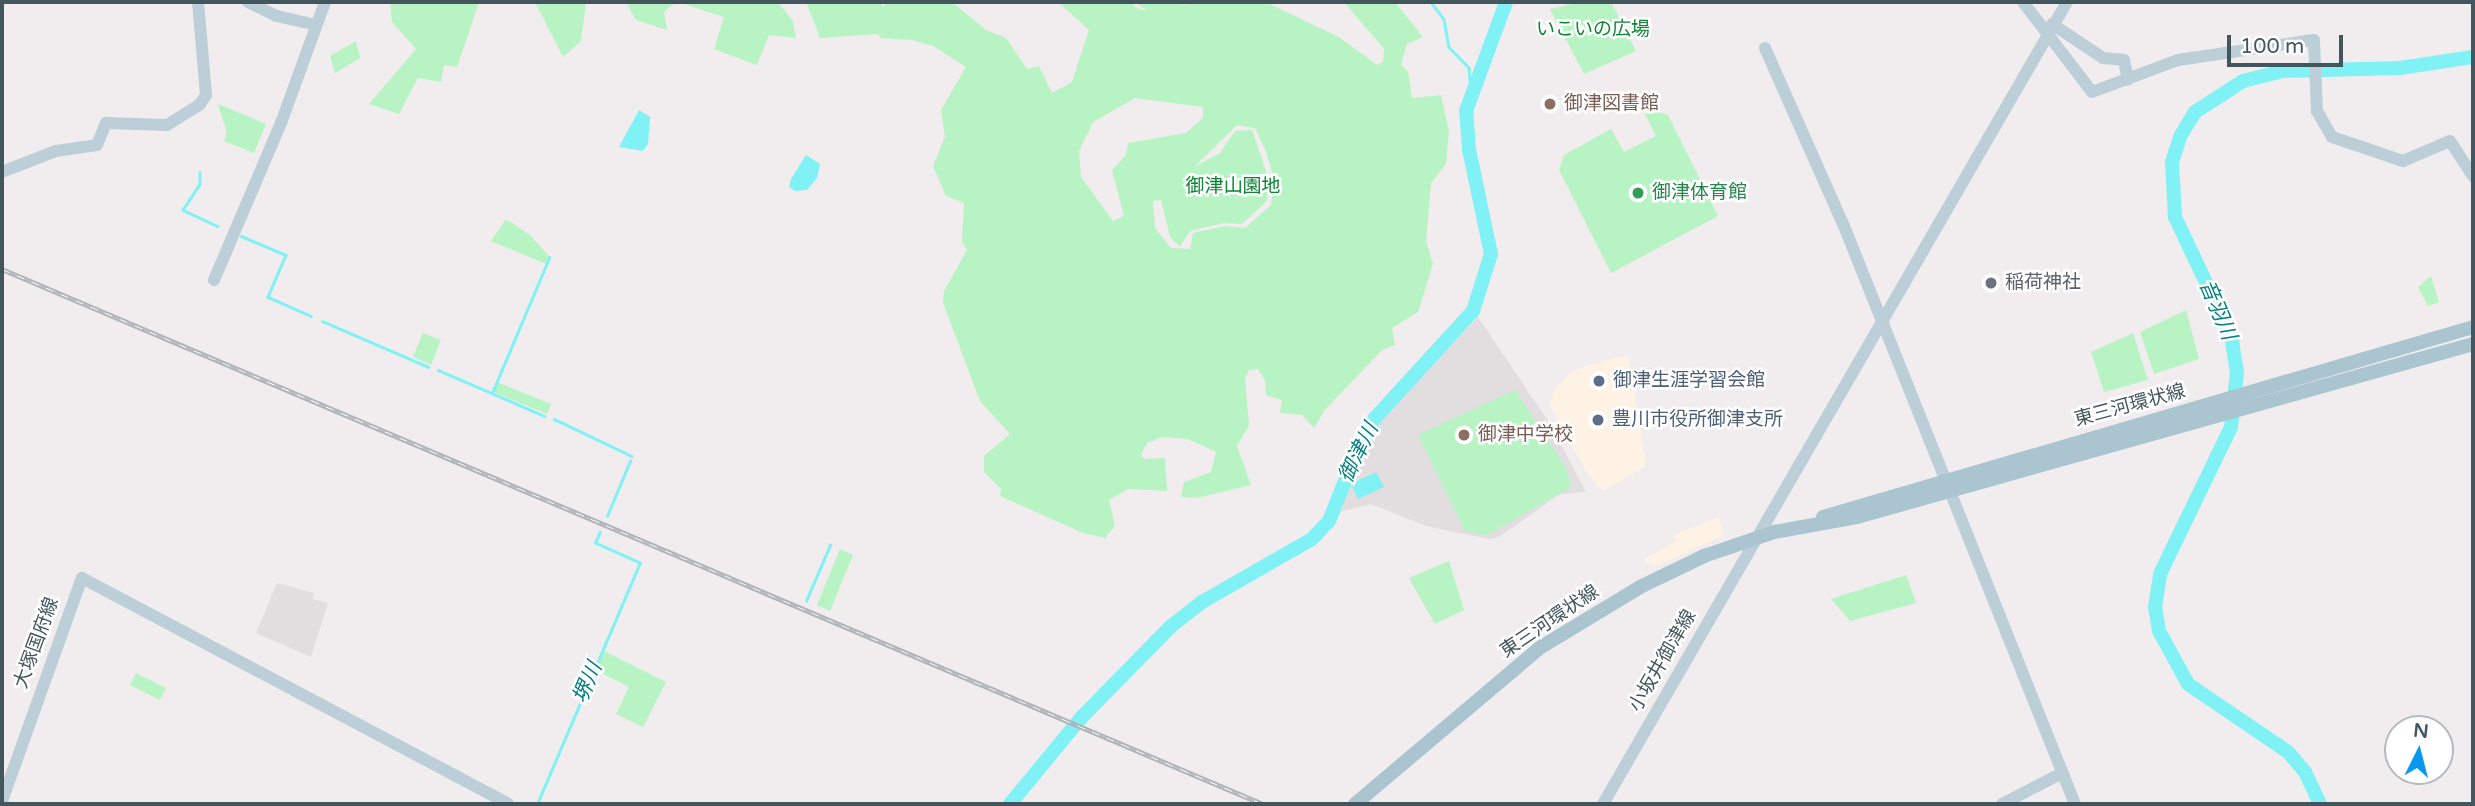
<!DOCTYPE html>
<meta charset="utf-8">
<style>
body{margin:0}
#map{position:relative;width:2475px;height:806px;overflow:hidden;background:#f1edee;font-family:"Varela Round","Noto Sans JP",sans-serif}
div>[style]{position:absolute}
[style*='--x']{left:calc(var(--x)*1px);top:calc(var(--y)*1px);width:calc(var(--w)*1px);rotate:calc(var(--a)*1deg)}
.commercial>*{inset:0;background:#fdf2e4}
.education>*{inset:0;background:#e2dee0}
.green>*{inset:0;background:#b7f3c3}
.water>*{inset:0;background:#80f1f4}
.stream>*{height:2.5px;margin:-1.25px;padding:0 1.25px;transform-origin:1.25px;border-radius:1.25px;background:#80f1f4}
.river>*{height:14px;margin:-7px;padding:0 7px;transform-origin:7px;border-radius:7px;background:#80f1f4}
.secondary>*{height:12px;margin:-6px;padding:0 6px;transform-origin:6px;border-radius:6px;background:#bcced7}
.primary>*{height:14px;margin:-7px;padding:0 7px;transform-origin:7px;border-radius:7px;background:#aac4d0}
.rail>*{height:5px;margin-top:-2.5px;transform-origin:0;background:repeating-linear-gradient(90deg,#fff 0 8px,#afb4b9 0 16px);box-sizing:border-box;border-block:2px solid #afb4b9}
.dots>*{width:19px;height:19px;translate:-50% -50%;box-sizing:border-box;border:4px solid #fff;border-radius:50%}
span{translate:-50% -50%;white-space:nowrap;text-align:center;line-height:1.15;-webkit-text-stroke:5px #fff;paint-order:stroke}
.park-label{font-size:19px;color:#0e8534}
.education-label{font-size:19px;color:#785e54}
.left{translate:0 -50%;text-align:left}
.leisure-label{font-size:19px;color:#27864d}
.worship-label{font-size:19px;color:#5b616d}
.service-label{font-size:19px;color:#4e5e75}
.street-label{font-size:19px;color:#44565d}
.water-label{font-size:21px;color:#058083;font-style:italic}
.frame{position:absolute;inset:0;border:4px solid #44565d;pointer-events:none}
.north{position:absolute;left:2384px;top:715px;width:70px;height:70px;box-sizing:border-box;background:#fff;border:2px solid #b4bbbe;border-radius:50%;rotate:6deg;font-size:19px;font-weight:700;line-height:28px;text-align:center;color:#44565d}
.north::after{content:'';display:block;margin:auto;width:24px;height:32px;background:#0898f0;clip-path:polygon(50% 0,100% 100%,50% 72%,0 100%)}
.scale{position:absolute;left:2227px;top:35px;width:116px;height:32px;box-sizing:border-box;border:4px solid #44565d;border-top:0;padding-left:9px;font-size:21px;line-height:24px;white-space:nowrap;color:#44565d;-webkit-text-stroke:5px #fff;paint-order:stroke}
</style>
<div id="map">
<div class="commercial">
<div style="clip-path:polygon(1628px 354px,1646px 466px,1603px 491px,1586px 471px,1550px 406px,1553px 391px,1574px 370px)"></div>
<div style="clip-path:polygon(1719px 517px,1724px 535px,1657px 566px,1645px 563px,1645px 558px,1675px 542px,1675px 535px)"></div>
</div>
<div class="education">
<div style="clip-path:polygon(1478px 317px,1552px 427px,1586px 492px,1560px 494px,1499px 537px,1489px 539px,1426px 526px,1371px 504px,1339px 512px,1338px 500px,1379px 422px)"></div>
<div style="clip-path:polygon(277px 583px,314px 593px,313px 599px,328px 603px,311px 657px,256px 633px)"></div>
</div>
<div class="green">
<div style="clip-path:polygon(390px 2px,479px 2px,457px 67px,444px 65px,441px 82px,418px 78px,399px 114px,369px 104px,416px 49px,392px 22px)"></div>
<div style="clip-path:polygon(535px 2px,586px 2px,581px 41px,563px 57px)"></div>
<div style="clip-path:polygon(626px 2px,676px 2px,664px 12px,667px 30px,636px 20px)"></div>
<div style="clip-path:polygon(678px 2px,778px 2px,793px 21px,796px 38px,769px 35px,757px 65px,714px 49px,724px 17px)"></div>
<div style="clip-path:polygon(evenodd,806px 2px,879px 2px,884px 7px,885px 2px,952px 2px,986px 30px,1006px 38px,1027px 69px,1039px 66px,1052px 93px,1072px 82px,1089px 30px,1058px 2px,1132px 2px,1135px 7px,1142px 10px,1147px 10px,1134px 2px,1194px 2px,1173px 8px,1197px 2px,1265px 2px,1339px 37px,1377px 65px,1383px 61px,1384px 49px,1344px 2px,1395px 2px,1423px 37px,1407px 44px,1401px 64px,1408px 72px,1412px 98px,1441px 95px,1449px 131px,1446px 164px,1431px 183px,1426px 241px,1433px 264px,1418px 312px,1392px 328px,1395px 345px,1382px 350px,1324px 411px,1314px 428px,1302px 415px,1280px 413px,1282px 400px,1266px 395px,1265px 381px,1258px 369px,1249px 370px,1245px 379px,1249px 426px,1237px 446px,1251px 485px,1197px 498px,1181px 497px,1184px 482px,1211px 472px,1216px 452px,1188px 439px,1162px 437px,1147px 443px,1141px 454px,1144px 459px,1165px 458px,1167px 491px,1128px 489px,1109px 500px,1115px 526px,1105px 538px,1083px 533px,1000px 496px,1001px 489px,984px 472px,984px 456px,1010px 434px,980px 401px,943px 303px,944px 291px,967px 250px,962px 242px,964px 203px,946px 196px,933px 166px,945px 137px,941px 110px,966px 67px,933px 46px,913px 40px,880px 38px,878px 34px,820px 38px,806px 2px,1135px 98px,1203px 107px,1203px 118px,1186px 133px,1128px 143px,1126px 155px,1112px 170px,1124px 216px,1113px 221px,1081px 177px,1079px 151px,1093px 122px,1135px 98px,806px 2px,1237px 125px,1255px 128px,1266px 152px,1274px 179px,1271px 205px,1245px 228px,1225px 226px,1193px 233px,1190px 249px,1171px 248px,1155px 228px,1153px 201px,1161px 200px,1170px 237px,1180px 247px,1190px 231px,1224px 223px,1242px 224px,1267px 201px,1268px 177px,1252px 130px,1235px 131px,1220px 153px,1194px 167px,1237px 125px)"></div>
<div style="clip-path:polygon(1580px 2px,1611px 2px,1636px 51px,1584px 74px,1550px 9px)"></div>
<div style="clip-path:polygon(356px 41px,360px 58px,335px 73px,330px 56px)"></div>
<div style="clip-path:polygon(218px 104px,266px 124px,254px 153px,224px 141px,227px 133px)"></div>
<div style="clip-path:polygon(1652px 110px,1668px 115px,1718px 216px,1611px 273px,1559px 170px,1564px 155px,1611px 129px,1624px 152px,1656px 136px,1645px 114px)"></div>
<div style="clip-path:polygon(506px 219px,530px 235px,549px 256px,546px 264px,491px 241px)"></div>
<div style="clip-path:polygon(2431px 276px,2439px 302px,2428px 306px,2418px 287px)"></div>
<div style="clip-path:polygon(2186px 310px,2199px 359px,2154px 374px,2140px 332px)"></div>
<div style="clip-path:polygon(423px 333px,441px 340px,431px 365px,413px 357px)"></div>
<div style="clip-path:polygon(2133px 333px,2148px 380px,2104px 392px,2091px 352px)"></div>
<div style="clip-path:polygon(497px 382px,551px 404px,547px 414px,493px 392px)"></div>
<div style="clip-path:polygon(1515px 390px,1566px 468px,1571px 487px,1487px 535px,1465px 531px,1418px 435px)"></div>
<div style="clip-path:polygon(840px 549px,853px 555px,830px 611px,817px 605px)"></div>
<div style="clip-path:polygon(1449px 561px,1464px 610px,1435px 624px,1409px 578px)"></div>
<div style="clip-path:polygon(1906px 575px,1916px 603px,1850px 621px,1831px 599px)"></div>
<div style="clip-path:polygon(604px 651px,666px 682px,643px 727px,616px 714px,629px 687px,595px 670px)"></div>
<div style="clip-path:polygon(136px 673px,166px 688px,160px 700px,130px 685px)"></div>
</div>
<div class="water">
<div style="clip-path:polygon(639px 110px,650px 117px,648px 144px,643px 151px,619px 147px)"></div>
<div style="clip-path:polygon(806px 155px,820px 164px,817px 178px,807px 190px,795px 191px,789px 187px,791px 179px)"></div>
<div style="clip-path:polygon(1376px 472px,1384px 487px,1358px 499px,1351px 484px)"></div>
</div>
<div class="stream">
<div style="--x:1431;--y:2;--w:21;--a:53"></div>
<div style="--x:1444;--y:19;--w:28;--a:80"></div>
<div style="--x:1449;--y:47;--w:29;--a:46"></div>
<div style="--x:1469;--y:68;--w:24;--a:85"></div>
<div style="--x:200;--y:172;--w:12;--a:90"></div>
<div style="--x:200;--y:184;--w:31;--a:123"></div>
<div style="--x:183;--y:210;--w:38;--a:25"></div>
<div style="--x:241;--y:236;--w:49;--a:22.9"></div>
<div style="--x:286;--y:255;--w:46;--a:113.2"></div>
<div style="--x:268;--y:297;--w:47;--a:23.8"></div>
<div style="--x:322;--y:321;--w:116;--a:23.3"></div>
<div style="--x:438;--y:370;--w:116;--a:23.3"></div>
<div style="--x:492;--y:393;--w:147;--a:-67.1"></div>
<div style="--x:554;--y:419;--w:86;--a:25.4"></div>
<div style="--x:607;--y:516;--w:60;--a:-67.3"></div>
<div style="--x:806;--y:601;--w:61;--a:-66.8"></div>
<div style="--x:537;--y:804;--w:262;--a:-66.9"></div>
<div style="--x:640;--y:563;--w:49;--a:-156"></div>
<div style="--x:595;--y:543;--w:12;--a:-66"></div>
</div>
<div class="river">
<div style="--x:1010;--y:804;--w:112;--a:-50.5"></div>
<div style="--x:1081;--y:718;--w:127;--a:-45.6"></div>
<div style="--x:1170;--y:627;--w:41;--a:-38"></div>
<div style="--x:1202;--y:602;--w:127;--a:-29.8"></div>
<div style="--x:1312;--y:539;--w:25;--a:-47"></div>
<div style="--x:1329;--y:521;--w:84;--a:-68.3"></div>
<div style="--x:1360;--y:443;--w:29;--a:-59"></div>
<div style="--x:1375;--y:418;--w:145;--a:-47.5"></div>
<div style="--x:1473;--y:311;--w:60;--a:-72.5"></div>
<div style="--x:1491;--y:254;--w:106;--a:-101.9"></div>
<div style="--x:1469;--y:150;--w:39;--a:-94"></div>
<div style="--x:1466;--y:111;--w:116;--a:-69.8"></div>
<div style="--x:2320;--y:804;--w:35;--a:-115"></div>
<div style="--x:2305;--y:772;--w:26;--a:-130"></div>
<div style="--x:2288;--y:752;--w:121;--a:-145.8"></div>
<div style="--x:2188;--y:684;--w:60;--a:-118.7"></div>
<div style="--x:2159;--y:631;--w:24;--a:-99"></div>
<div style="--x:2155;--y:607;--w:33;--a:-81"></div>
<div style="--x:2160;--y:574;--w:163;--a:-64.2"></div>
<div style="--x:2231;--y:427;--w:54;--a:-83.7"></div>
<div style="--x:2237;--y:373;--w:38;--a:-99"></div>
<div style="--x:2231;--y:335;--w:131;--a:-115.4"></div>
<div style="--x:2175;--y:217;--w:55;--a:-93.1"></div>
<div style="--x:2172;--y:162;--w:28;--a:-72"></div>
<div style="--x:2181;--y:135;--w:27;--a:-59"></div>
<div style="--x:2195;--y:112;--w:57;--a:-32.9"></div>
<div style="--x:2243;--y:81;--w:41;--a:-14"></div>
<div style="--x:2283;--y:71;--w:117;--a:-1.5"></div>
<div style="--x:2400;--y:68;--w:74;--a:-8.6"></div>
</div>
<div class="secondary">
<div style="--x:248;--y:2;--w:32;--a:26"></div>
<div style="--x:277;--y:16;--w:39;--a:13"></div>
<div style="--x:2023;--y:2;--w:113;--a:52.5"></div>
<div style="--x:2092;--y:92;--w:92;--a:-20.4"></div>
<div style="--x:2178;--y:60;--w:137;--a:-8.4"></div>
<div style="--x:2314;--y:40;--w:71;--a:87.6"></div>
<div style="--x:2317;--y:111;--w:30;--a:60"></div>
<div style="--x:2332;--y:137;--w:75;--a:18.7"></div>
<div style="--x:2403;--y:161;--w:51;--a:-23.1"></div>
<div style="--x:2450;--y:141;--w:42;--a:56.7"></div>
<div style="--x:2052;--y:24;--w:61;--a:33.7"></div>
<div style="--x:2103;--y:58;--w:21;--a:5"></div>
<div style="--x:2124;--y:60;--w:20;--a:79"></div>
<div style="--x:1765;--y:48;--w:195;--a:66.1"></div>
<div style="--x:1844;--y:226;--w:622;--a:68.22"></div>
<div style="--x:2;--y:172;--w:58;--a:-21.3"></div>
<div style="--x:56;--y:151;--w:41;--a:-8.3"></div>
<div style="--x:97;--y:145;--w:24;--a:-68"></div>
<div style="--x:106;--y:123;--w:61;--a:1.9"></div>
<div style="--x:167;--y:125;--w:39;--a:-32"></div>
<div style="--x:200;--y:104;--w:11;--a:-56"></div>
<div style="--x:206;--y:95;--w:93;--a:-94.9"></div>
<div style="--x:214;--y:280;--w:171;--a:-66.9"></div>
<div style="--x:281;--y:123;--w:129;--a:-70"></div>
<div style="--x:2;--y:801;--w:237;--a:-70.3"></div>
<div style="--x:82;--y:578;--w:482;--a:27.9"></div>
<div style="--x:1603;--y:804;--w:927;--a:-59.95"></div>
<div style="--x:2002;--y:804;--w:68;--a:-27.3"></div>
</div>
<div class="primary">
<div style="--x:1823;--y:517;--w:677;--a:-16.29"></div>
<div style="--x:1355;--y:804;--w:243;--a:-40.2"></div>
<div style="--x:1541;--y:647;--w:116;--a:-31.2"></div>
<div style="--x:1640;--y:587;--w:71;--a:-25.8"></div>
<div style="--x:1704;--y:556;--w:74;--a:-18.9"></div>
<div style="--x:1774;--y:532;--w:84;--a:-10.2"></div>
<div style="--x:1857;--y:517;--w:640;--a:-15.69"></div>
</div>
<div class="rail">
<div style="--x:2;--y:269;--w:1370;--a:22.99"></div>
</div>
<div class="dots">
<div style="left:1550px;top:104px;background:#8d6e63"></div>
<div style="left:1638px;top:193px;background:#2e9e5b"></div>
<div style="left:1991px;top:283px;background:#6b7280"></div>
<div style="left:1599px;top:381px;background:#5c6f8a"></div>
<div style="left:1598px;top:420px;background:#5c6f8a"></div>
<div style="left:1464px;top:435px;background:#8d6e63"></div>
</div>
<div class="park-label">
<span style="left:1593px;top:30px">いこいの広場</span>
<span style="left:1233px;top:187px">御津山園地</span>
</div>
<div class="education-label">
<span class="left" style="left:1564px;top:104px">御津図書館</span>
<span class="left" style="left:1478px;top:435px">御津中学校</span>
</div>
<div class="leisure-label">
<span class="left" style="left:1652px;top:193px">御津体育館</span>
</div>
<div class="worship-label">
<span class="left" style="left:2005px;top:283px">稲荷神社</span>
</div>
<div class="service-label">
<span class="left" style="left:1613px;top:381px">御津生涯学習会館</span>
<span class="left" style="left:1612px;top:420px">豊川市役所御津支所</span>
</div>
<div class="street-label">
<span style="left:2130px;top:406px;rotate:-15deg">東三河環状線</span>
<span style="left:1550px;top:622px;rotate:-34deg">東三河環状線</span>
<span style="left:37px;top:643px;rotate:-70deg">大塚国府線</span>
<span style="left:1663px;top:661px;rotate:-60deg">小坂井御津線</span>
</div>
<div class="water-label">
<span style="left:2217px;top:310px;rotate:67deg">音羽川</span>
<span style="left:1359px;top:453px;rotate:-64deg">御津川</span>
<span style="left:588px;top:683px;rotate:-67deg">堺川</span>
</div>
<div class="frame"></div>
<div class="north">N</div>
<div class="scale">100 m</div>
</div>
